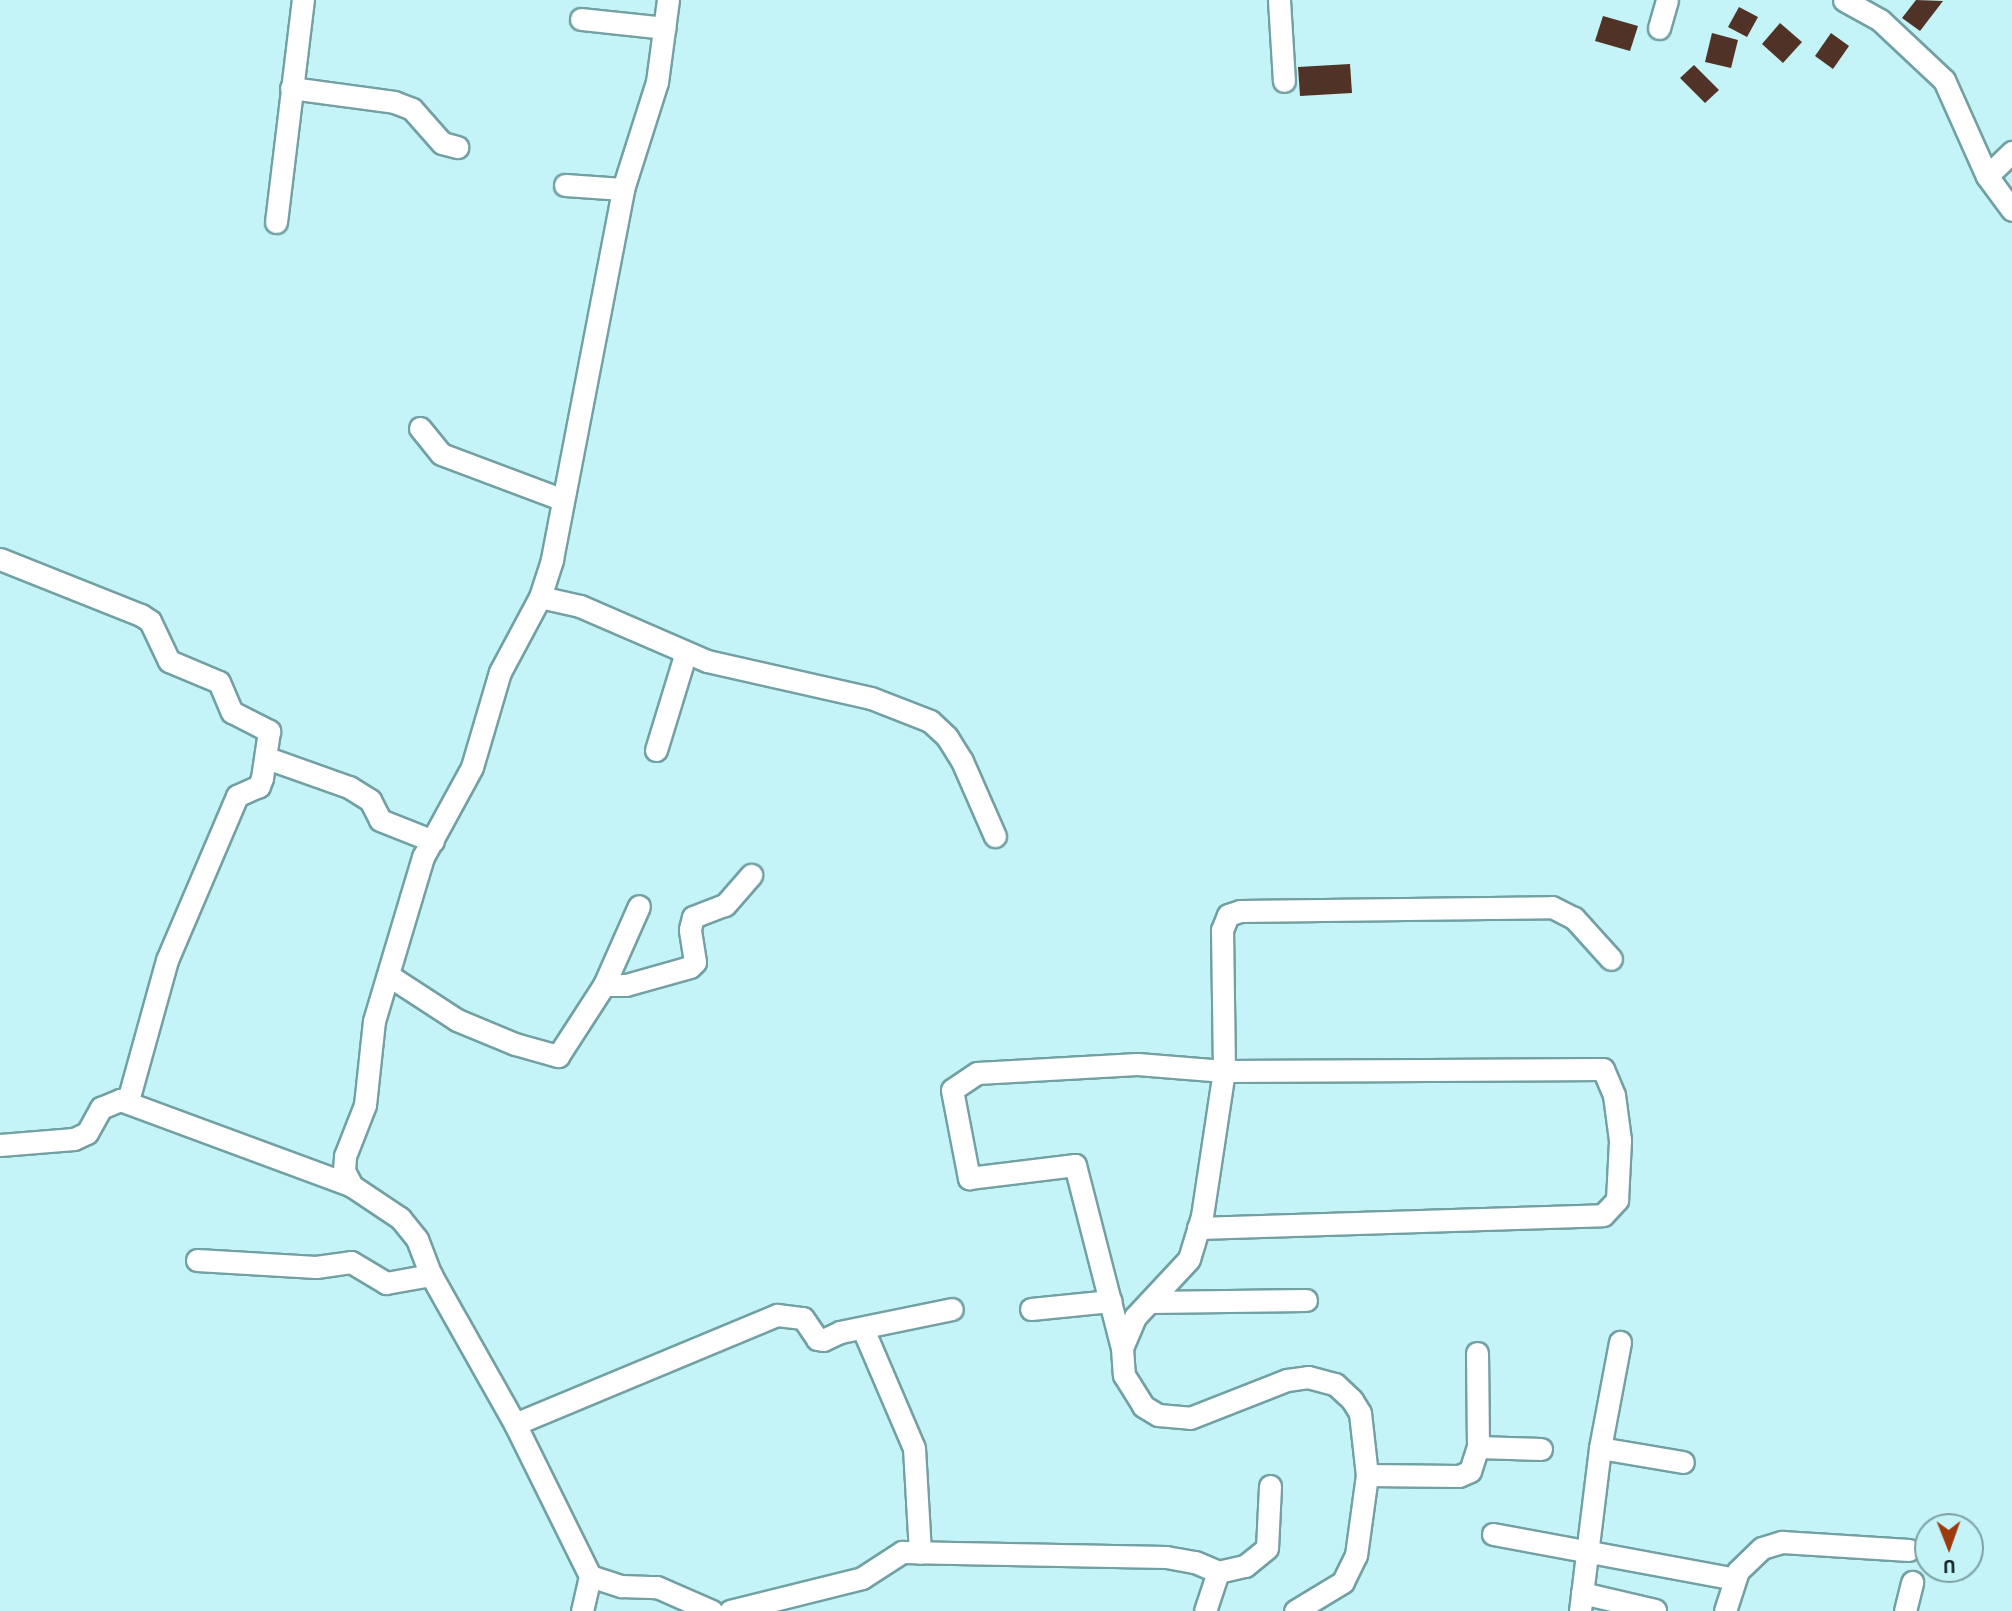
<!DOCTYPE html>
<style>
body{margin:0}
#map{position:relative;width:2012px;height:1611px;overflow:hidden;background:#c4f4f7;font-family:"Titillium Web",sans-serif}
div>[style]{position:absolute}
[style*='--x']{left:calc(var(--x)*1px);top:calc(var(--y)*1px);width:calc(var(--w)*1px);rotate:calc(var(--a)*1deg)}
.building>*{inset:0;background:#513227}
.roads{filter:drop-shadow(2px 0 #72a0a3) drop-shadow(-2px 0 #72a0a3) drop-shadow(0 2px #72a0a3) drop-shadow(0 -2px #72a0a3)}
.minor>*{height:21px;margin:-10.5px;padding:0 10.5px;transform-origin:10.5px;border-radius:10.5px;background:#fff}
span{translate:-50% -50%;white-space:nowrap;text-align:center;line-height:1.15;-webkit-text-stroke:7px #c4f4f7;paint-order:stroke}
.north{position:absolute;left:1914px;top:1513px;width:70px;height:70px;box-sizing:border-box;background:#c4f4f7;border:2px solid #7ca0a2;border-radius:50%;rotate:179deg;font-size:19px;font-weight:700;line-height:28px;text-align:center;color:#0f2123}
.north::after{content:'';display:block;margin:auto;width:24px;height:32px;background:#9f390e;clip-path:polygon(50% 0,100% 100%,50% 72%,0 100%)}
</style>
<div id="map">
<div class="building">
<div style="clip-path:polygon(1916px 0,1943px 1px,1920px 31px,1902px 18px)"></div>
<div style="clip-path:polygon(1739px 7px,1758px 17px,1747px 37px,1728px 27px)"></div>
<div style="clip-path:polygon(1603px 16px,1638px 26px,1630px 51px,1595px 41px)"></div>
<div style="clip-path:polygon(1780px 23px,1802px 42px,1783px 63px,1762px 44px)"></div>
<div style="clip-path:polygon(1712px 33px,1738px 40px,1731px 68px,1705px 62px)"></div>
<div style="clip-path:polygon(1831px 33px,1849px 46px,1833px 69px,1815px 56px)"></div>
<div style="clip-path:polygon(1350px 64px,1352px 93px,1300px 96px,1298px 67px)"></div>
<div style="clip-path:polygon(1694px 65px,1719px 90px,1705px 103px,1680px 78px)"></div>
</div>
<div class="roads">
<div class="minor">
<div style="--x:1279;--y:0;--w:81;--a:86.5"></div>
<div style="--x:1844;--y:0;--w:41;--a:29.1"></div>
<div style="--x:1880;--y:20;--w:88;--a:43.2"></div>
<div style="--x:1944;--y:80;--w:105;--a:65.9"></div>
<div style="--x:1987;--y:176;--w:42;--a:53.7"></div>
<div style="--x:581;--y:19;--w:84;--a:6.1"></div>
<div style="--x:1659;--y:28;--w:29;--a:-74"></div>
<div style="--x:291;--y:88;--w:104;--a:7.7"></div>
<div style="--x:394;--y:102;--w:19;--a:21"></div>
<div style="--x:412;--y:109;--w:45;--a:48.6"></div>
<div style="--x:442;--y:143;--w:16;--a:15"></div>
<div style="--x:1987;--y:176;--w:35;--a:-44"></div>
<div style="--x:565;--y:185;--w:58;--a:3.9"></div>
<div style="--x:276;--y:222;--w:224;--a:-83.1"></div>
<div style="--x:420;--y:428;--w:33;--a:51"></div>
<div style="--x:441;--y:454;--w:128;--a:20.6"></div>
<div style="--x:0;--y:559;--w:152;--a:21.7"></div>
<div style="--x:141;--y:615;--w:11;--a:34"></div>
<div style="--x:150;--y:621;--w:44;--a:64.6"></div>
<div style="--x:169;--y:661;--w:54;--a:22.8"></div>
<div style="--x:219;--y:682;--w:33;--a:67"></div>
<div style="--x:232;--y:712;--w:42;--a:27.2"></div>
<div style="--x:269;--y:731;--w:48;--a:98.5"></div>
<div style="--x:262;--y:778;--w:9;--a:111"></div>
<div style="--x:259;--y:786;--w:24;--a:156"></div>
<div style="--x:237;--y:796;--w:178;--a:113.1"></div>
<div style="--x:167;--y:960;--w:146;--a:105.5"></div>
<div style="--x:540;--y:597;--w:41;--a:12.7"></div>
<div style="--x:580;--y:606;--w:138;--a:23.4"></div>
<div style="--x:707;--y:661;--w:168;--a:12.7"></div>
<div style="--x:871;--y:698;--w:63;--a:21.3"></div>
<div style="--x:930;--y:721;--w:23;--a:43"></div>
<div style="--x:947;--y:737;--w:28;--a:58"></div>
<div style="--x:962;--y:761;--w:82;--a:66.3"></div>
<div style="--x:656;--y:750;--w:102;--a:-73"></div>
<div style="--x:267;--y:758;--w:87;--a:19.5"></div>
<div style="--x:349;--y:787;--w:25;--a:32"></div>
<div style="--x:370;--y:800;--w:22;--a:63"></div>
<div style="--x:380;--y:820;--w:57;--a:21.6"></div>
<div style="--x:388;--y:975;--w:82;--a:33.1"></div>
<div style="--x:457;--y:1020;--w:63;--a:22.5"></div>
<div style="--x:515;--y:1044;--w:45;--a:15.6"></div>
<div style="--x:558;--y:1056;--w:85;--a:-57.1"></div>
<div style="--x:604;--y:985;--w:22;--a:0"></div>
<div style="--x:626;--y:985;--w:66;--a:-15.7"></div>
<div style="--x:690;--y:967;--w:7;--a:-45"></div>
<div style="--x:695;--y:962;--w:33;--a:-99"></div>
<div style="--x:690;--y:929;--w:12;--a:-76"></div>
<div style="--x:693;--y:917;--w:34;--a:-21"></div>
<div style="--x:725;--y:905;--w:40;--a:-49"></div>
<div style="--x:604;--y:985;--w:86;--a:-66.1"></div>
<div style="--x:0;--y:1145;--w:74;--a:-4.6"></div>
<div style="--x:74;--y:1139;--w:14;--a:-25"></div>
<div style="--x:87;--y:1133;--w:29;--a:-61"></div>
<div style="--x:101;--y:1108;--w:21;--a:-23"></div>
<div style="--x:120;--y:1100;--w:247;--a:20.3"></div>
<div style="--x:352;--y:1186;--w:58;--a:33.7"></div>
<div style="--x:400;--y:1218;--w:27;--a:51"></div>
<div style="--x:417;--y:1239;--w:39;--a:69"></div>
<div style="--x:431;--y:1275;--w:171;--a:60.6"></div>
<div style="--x:515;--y:1424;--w:169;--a:63.7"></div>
<div style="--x:590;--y:1576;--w:33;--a:18"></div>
<div style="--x:621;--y:1586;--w:36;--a:2"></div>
<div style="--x:657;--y:1587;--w:60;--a:23.6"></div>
<div style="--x:352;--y:1186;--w:17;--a:-118"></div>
<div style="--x:344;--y:1171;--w:15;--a:-86"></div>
<div style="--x:345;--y:1156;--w:55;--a:-68.6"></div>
<div style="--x:365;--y:1105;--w:84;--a:-83.9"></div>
<div style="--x:374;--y:1021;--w:129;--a:-73.4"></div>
<div style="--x:411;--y:897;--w:42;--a:-73.3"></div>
<div style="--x:423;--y:857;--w:102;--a:-61.4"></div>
<div style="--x:472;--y:767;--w:99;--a:-73.6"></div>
<div style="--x:500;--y:672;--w:85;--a:-61.9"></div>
<div style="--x:540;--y:597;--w:40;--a:-72"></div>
<div style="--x:552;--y:559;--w:377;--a:-79.1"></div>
<div style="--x:623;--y:189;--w:112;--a:-72.4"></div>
<div style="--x:657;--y:82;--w:83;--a:-82.4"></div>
<div style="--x:1198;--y:1228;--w:405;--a:-1.8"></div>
<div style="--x:1603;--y:1215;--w:21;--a:-47"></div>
<div style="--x:1617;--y:1200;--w:60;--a:-87.1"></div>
<div style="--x:1620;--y:1140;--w:45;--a:-97.6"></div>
<div style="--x:1614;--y:1095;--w:28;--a:-113"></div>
<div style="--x:1603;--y:1069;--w:379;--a:179.7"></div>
<div style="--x:1224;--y:1071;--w:87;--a:-175.4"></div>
<div style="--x:1137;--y:1064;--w:160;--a:176.8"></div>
<div style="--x:977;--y:1073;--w:30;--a:146"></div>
<div style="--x:952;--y:1090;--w:90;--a:79.1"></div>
<div style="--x:969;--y:1178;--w:107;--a:-7"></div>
<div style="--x:1075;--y:1165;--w:189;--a:75.6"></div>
<div style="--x:1122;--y:1348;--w:27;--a:86"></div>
<div style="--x:1124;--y:1375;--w:36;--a:58"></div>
<div style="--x:1143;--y:1406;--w:17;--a:31"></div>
<div style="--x:1158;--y:1415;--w:32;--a:5"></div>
<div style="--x:1190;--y:1418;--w:104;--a:-21.4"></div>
<div style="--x:1287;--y:1380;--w:21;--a:-8"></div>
<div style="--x:1308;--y:1377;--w:28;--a:15"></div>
<div style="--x:1335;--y:1384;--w:23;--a:43"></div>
<div style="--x:1352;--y:1400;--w:15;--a:58"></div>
<div style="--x:1360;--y:1413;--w:62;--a:83.6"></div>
<div style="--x:1367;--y:1475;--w:81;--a:97.8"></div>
<div style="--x:1356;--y:1555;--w:30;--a:116"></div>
<div style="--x:1343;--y:1582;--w:56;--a:148.9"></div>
<div style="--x:197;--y:1260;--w:119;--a:3.4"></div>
<div style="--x:316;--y:1267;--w:35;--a:-8"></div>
<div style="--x:351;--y:1262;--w:41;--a:31"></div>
<div style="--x:386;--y:1283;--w:46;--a:-10.1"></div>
<div style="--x:1149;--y:1302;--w:157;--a:-0.7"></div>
<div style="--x:1031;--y:1309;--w:80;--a:-5.7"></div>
<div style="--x:863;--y:1329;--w:129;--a:66.8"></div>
<div style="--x:914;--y:1448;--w:105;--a:86.7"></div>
<div style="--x:1122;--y:1348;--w:34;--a:-67"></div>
<div style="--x:1135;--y:1317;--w:79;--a:-47"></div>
<div style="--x:1189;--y:1259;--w:45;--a:-73.2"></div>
<div style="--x:1202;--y:1216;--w:147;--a:-81.4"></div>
<div style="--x:1224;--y:1071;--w:141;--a:-90.8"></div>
<div style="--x:1222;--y:930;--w:16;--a:-68"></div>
<div style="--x:1228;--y:915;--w:13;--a:-18"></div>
<div style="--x:1240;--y:911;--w:312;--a:-0.7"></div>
<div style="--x:1552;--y:907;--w:25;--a:27"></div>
<div style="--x:1574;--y:918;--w:55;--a:47.9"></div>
<div style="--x:515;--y:1424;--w:284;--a:-22.6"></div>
<div style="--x:777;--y:1315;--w:26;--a:7"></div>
<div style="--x:803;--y:1318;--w:25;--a:56"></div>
<div style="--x:817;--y:1339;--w:6;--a:9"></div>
<div style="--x:823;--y:1340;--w:19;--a:-25"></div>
<div style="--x:840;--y:1332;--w:114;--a:-11.6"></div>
<div style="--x:1478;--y:1447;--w:63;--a:1.8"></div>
<div style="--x:1600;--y:1448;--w:84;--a:9.6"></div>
<div style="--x:1367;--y:1475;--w:92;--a:0.6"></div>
<div style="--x:1459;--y:1476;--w:12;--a:-24"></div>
<div style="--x:1470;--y:1471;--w:25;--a:-72"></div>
<div style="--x:1478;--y:1447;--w:94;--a:-90.6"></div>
<div style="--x:1493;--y:1534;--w:246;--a:10.5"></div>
<div style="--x:1218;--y:1572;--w:28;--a:-13"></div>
<div style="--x:1245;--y:1566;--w:28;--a:-39"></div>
<div style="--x:1267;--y:1548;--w:62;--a:-87.2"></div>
<div style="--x:1582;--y:1593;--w:75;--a:13.1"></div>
<div style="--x:582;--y:1611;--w:36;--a:-77"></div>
<div style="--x:730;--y:1611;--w:136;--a:-14"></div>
<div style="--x:862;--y:1578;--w:48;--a:-33"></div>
<div style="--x:902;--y:1552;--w:264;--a:1.1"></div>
<div style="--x:1166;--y:1557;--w:29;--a:10"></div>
<div style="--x:1195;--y:1562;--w:25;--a:23"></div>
<div style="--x:1218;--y:1572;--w:41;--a:108.4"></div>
<div style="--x:1580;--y:1611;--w:164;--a:-83"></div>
<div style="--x:1600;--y:1448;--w:108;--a:-79.3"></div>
<div style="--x:1725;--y:1611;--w:42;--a:-72"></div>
<div style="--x:1738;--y:1571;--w:33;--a:-44"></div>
<div style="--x:1762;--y:1548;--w:21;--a:-17"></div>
<div style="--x:1782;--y:1542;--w:127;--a:3.6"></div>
<div style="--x:1905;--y:1611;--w:30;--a:-76"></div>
</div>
</div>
<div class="north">U</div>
</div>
